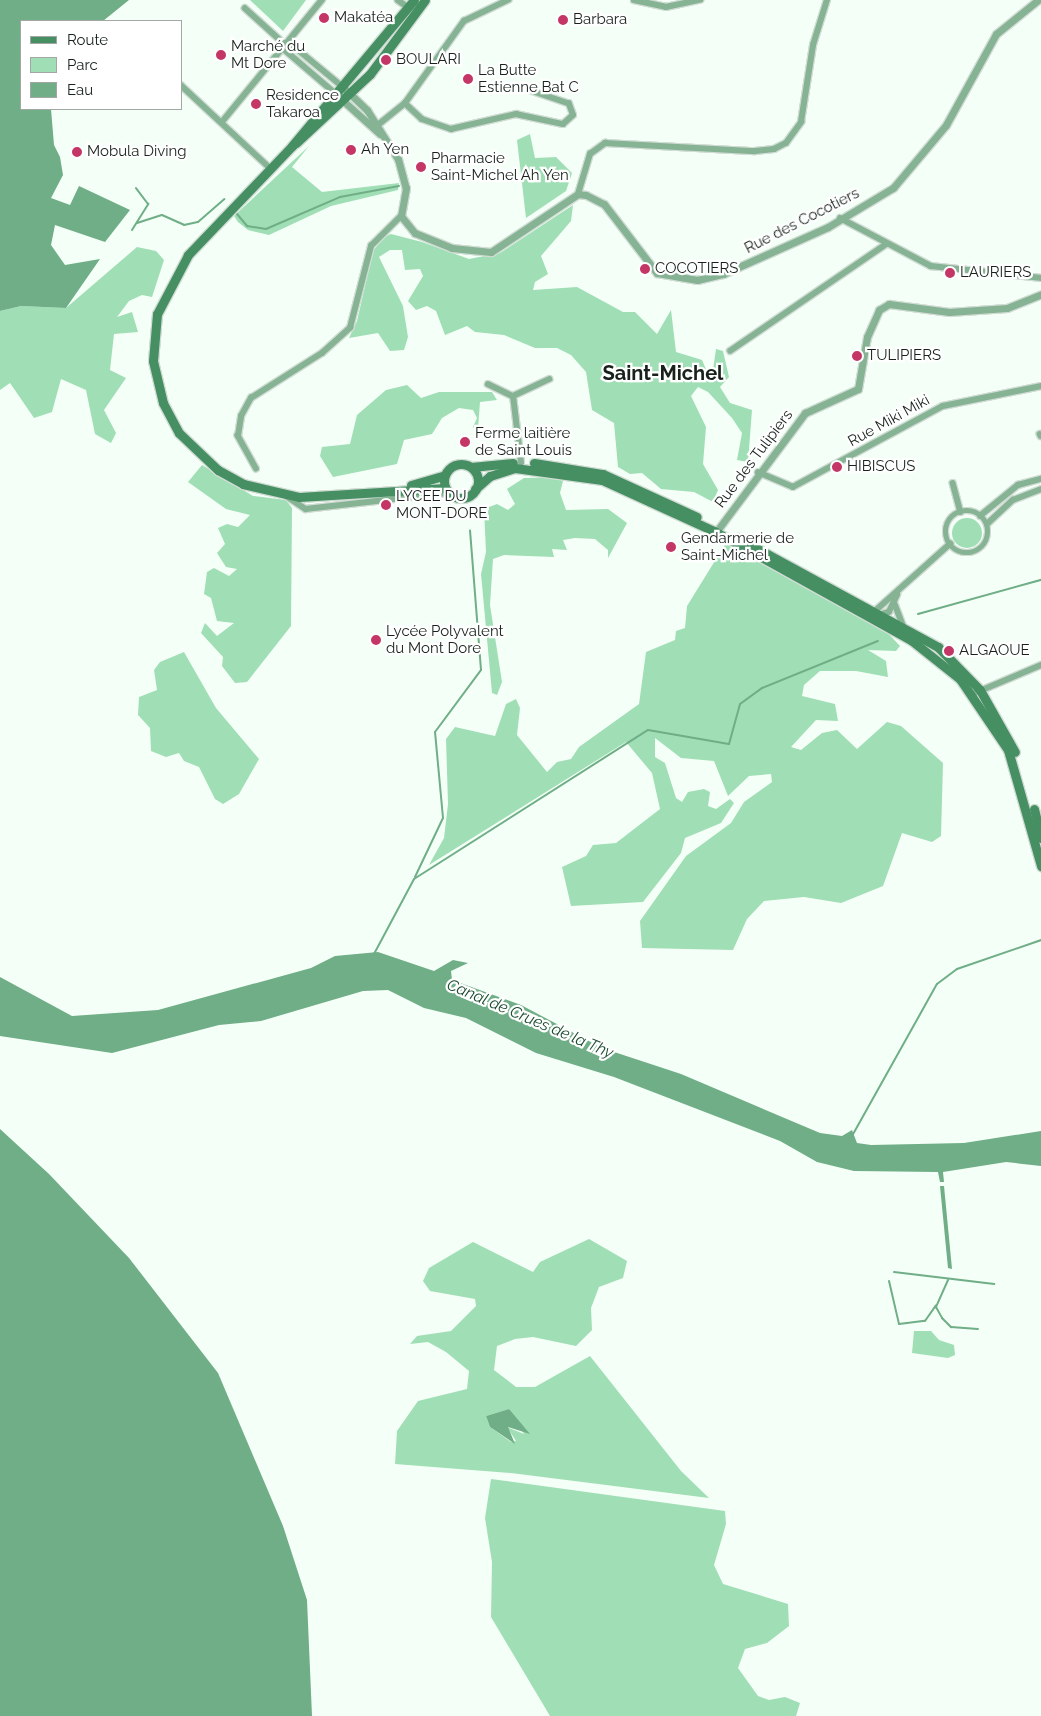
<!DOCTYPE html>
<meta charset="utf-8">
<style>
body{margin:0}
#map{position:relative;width:1041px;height:1716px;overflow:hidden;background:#f4fff7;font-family:Raleway,sans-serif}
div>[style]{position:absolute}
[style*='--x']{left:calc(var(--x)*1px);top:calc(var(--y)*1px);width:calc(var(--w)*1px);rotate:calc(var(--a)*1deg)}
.green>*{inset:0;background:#a0dfb5}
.round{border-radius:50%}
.water>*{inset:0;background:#6fae86}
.stream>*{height:2px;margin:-1px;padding:0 1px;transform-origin:1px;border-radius:1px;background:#6fae86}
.roads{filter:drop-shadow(1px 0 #d1dcd4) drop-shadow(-1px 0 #d1dcd4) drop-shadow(0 1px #d1dcd4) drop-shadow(0 -1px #d1dcd4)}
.minor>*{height:5.5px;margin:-2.75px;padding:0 2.75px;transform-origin:2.75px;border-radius:2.75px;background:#85b394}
.minor>.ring{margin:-2.75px;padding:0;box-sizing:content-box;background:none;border:5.5px solid #85b394;border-radius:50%}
.tertiary>*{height:7px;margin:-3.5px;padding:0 3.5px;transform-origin:3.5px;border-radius:3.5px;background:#85b394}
.secondary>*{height:9px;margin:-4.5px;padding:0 4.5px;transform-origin:4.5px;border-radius:4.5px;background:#458f62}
.secondary>.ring{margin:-4.5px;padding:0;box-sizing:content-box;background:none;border:9px solid #458f62;border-radius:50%}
.dots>*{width:14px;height:14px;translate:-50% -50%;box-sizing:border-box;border:2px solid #fff;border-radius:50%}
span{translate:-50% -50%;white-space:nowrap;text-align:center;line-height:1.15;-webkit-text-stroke:4.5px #fff;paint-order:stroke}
.poi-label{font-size:15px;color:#18221b}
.left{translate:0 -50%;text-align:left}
.street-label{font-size:15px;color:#18221b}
.water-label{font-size:16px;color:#1c4c30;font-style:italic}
.district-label{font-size:20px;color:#18221b;font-weight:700}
.legend{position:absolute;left:20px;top:20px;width:162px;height:90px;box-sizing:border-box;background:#fff;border:1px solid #a3a7a4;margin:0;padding:6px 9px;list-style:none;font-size:15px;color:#18221b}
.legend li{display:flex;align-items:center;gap:10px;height:25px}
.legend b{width:25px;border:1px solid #a3a7a4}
</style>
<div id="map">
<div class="green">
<div style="clip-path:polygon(250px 0,306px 0,283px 31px)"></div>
<div style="clip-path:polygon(530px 134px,535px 158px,556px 157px,572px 173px,566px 191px,526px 218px,517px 140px)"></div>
<div style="clip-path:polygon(309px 146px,292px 167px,322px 192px,399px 183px,398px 190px,331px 206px,269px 235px,248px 230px,238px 222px,234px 216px)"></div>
<div style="clip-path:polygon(573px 205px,571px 221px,541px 256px,548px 274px,535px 282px,533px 290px,577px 287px,623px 312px,635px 312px,657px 334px,671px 310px,676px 352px,702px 360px,708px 374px,713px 370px,716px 349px,723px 351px,729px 377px,720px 387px,730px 403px,752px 410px,748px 462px,737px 460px,742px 433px,732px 418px,708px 392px,698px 387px,691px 396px,706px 427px,703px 464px,718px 490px,713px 502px,694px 492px,661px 489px,642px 473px,630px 474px,618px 467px,614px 423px,592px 410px,586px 372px,571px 355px,557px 348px,535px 348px,504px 335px,475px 332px,467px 326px,445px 335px,436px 311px,427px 306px,416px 310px,408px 301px,423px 276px,420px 269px,405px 270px,402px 250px,390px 250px,379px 257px,403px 306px,408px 337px,404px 350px,390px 351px,378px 333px,349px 338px,357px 321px,373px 251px,384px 237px,391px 234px,422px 242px,469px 259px,500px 253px)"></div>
<div style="clip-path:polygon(137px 247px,156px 251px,164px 260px,152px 297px,142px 295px,129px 301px,117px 317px,132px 312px,138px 332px,114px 334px,110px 370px,126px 378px,104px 410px,116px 433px,111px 443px,95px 434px,86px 390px,61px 379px,52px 412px,34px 418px,10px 383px,0 390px,0 311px,21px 306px,66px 308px)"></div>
<div style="clip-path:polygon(407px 385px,421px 398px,439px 392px,492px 392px,497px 400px,480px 402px,478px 429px,473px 427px,477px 418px,473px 410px,459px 408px,442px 418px,432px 434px,404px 440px,397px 464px,333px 477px,320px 456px,322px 447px,350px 444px,357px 415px,386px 390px)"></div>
<div style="clip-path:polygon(202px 465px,253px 496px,286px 500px,292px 508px,291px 626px,247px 682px,235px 683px,222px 666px,223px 657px,201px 633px,205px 623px,217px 636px,234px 623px,217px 621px,211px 598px,204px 594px,207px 572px,214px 568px,229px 576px,237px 569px,226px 567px,217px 553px,225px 544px,218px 528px,227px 524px,238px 527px,250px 515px,226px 509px,188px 482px)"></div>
<div style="clip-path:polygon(564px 477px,560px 493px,566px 510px,608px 509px,627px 523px,608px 558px,608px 550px,595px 539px,575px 538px,563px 540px,567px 550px,552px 549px,554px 557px,504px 555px,493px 559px,490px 605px,502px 682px,497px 695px,492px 693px,481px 574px,486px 552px,484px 509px,497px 504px,508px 510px,515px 504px,507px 489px,524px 478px)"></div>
<div class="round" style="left:952px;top:518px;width:30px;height:30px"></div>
<div style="clip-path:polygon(726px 543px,884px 629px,900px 646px,896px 651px,868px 650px,886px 661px,888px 677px,856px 671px,820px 671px,804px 685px,802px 696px,835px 704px,838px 721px,816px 720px,791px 747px,801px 750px,822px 733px,837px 730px,857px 749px,887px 722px,901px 726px,943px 763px,941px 836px,932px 842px,902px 833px,883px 886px,841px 903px,804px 897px,764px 901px,747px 919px,733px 950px,642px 948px,640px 921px,686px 856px,731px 823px,744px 802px,772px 782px,771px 774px,749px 776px,728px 796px,714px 761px,681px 758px,655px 738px,655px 757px,665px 763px,676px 798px,682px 802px,688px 792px,704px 789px,710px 792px,708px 806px,716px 809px,730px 799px,734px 803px,721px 823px,685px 838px,681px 853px,643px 902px,571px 906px,562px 867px,586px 856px,593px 845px,616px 843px,660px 809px,652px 773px,626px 742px,429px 865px,444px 838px,448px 804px,446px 739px,455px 727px,495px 736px,506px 704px,516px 699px,520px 708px,517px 735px,547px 772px,557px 762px,571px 759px,579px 747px,639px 704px,646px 652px,675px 640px,676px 631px,685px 628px,687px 606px)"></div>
<div style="clip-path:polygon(184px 652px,216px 708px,259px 759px,239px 794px,223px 804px,215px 799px,199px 767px,184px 761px,179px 753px,166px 757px,151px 751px,150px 728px,138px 715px,139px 697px,157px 690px,154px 670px,160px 662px)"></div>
<div style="clip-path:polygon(evenodd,589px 1239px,627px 1261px,623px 1278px,599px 1287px,591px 1308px,592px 1330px,576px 1346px,533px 1337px,515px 1339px,497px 1346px,494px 1370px,516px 1387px,535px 1387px,590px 1356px,681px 1471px,709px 1498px,511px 1473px,395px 1464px,397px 1431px,418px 1401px,467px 1389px,469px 1371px,446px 1352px,428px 1342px,410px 1344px,417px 1336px,451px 1331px,476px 1306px,475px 1299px,430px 1291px,423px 1281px,429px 1268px,473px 1242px,533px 1272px,540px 1262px,589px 1239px,509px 1409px,524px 1434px,507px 1427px,516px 1441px,511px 1442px,490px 1427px,486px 1416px,509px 1409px)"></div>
<div style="clip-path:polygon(914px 1331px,931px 1331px,939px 1340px,954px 1345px,955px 1355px,948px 1358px,912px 1353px)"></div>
<div style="clip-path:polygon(491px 1479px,725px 1511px,726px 1524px,714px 1565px,723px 1584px,788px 1604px,789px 1626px,767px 1643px,745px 1649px,738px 1668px,758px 1696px,769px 1700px,785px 1697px,800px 1703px,796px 1716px,550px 1716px,491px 1617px,492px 1562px,485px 1518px)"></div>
</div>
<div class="water">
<div style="clip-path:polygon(0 0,129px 0,103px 21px,21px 21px,21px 109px,51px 109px,54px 145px,60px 157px,63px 175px,51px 198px,70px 205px,79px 186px,130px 210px,105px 242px,55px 225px,51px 245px,65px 265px,100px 259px,66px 308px,21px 306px,0 311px)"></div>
<div style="clip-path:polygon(378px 952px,434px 971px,453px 960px,468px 963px,451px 971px,452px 980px,521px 1005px,602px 1048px,681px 1074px,820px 1133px,842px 1136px,852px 1130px,857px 1143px,871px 1145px,964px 1143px,1041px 1131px,1041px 1166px,1006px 1162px,943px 1172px,944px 1182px,940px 1182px,938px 1172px,854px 1171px,817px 1162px,780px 1141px,614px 1077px,536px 1053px,466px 1018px,424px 1008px,388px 990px,363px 991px,261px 1021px,219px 1025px,112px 1053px,0 1036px,0 977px,72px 1016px,158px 1010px,311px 968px,335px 956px)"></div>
<div style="clip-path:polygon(0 1129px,49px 1174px,129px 1258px,218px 1373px,283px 1526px,307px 1600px,312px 1716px,0 1716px)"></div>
<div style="clip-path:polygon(940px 1186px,944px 1186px,952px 1269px,948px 1268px)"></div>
<div style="clip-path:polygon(509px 1409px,530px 1434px,508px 1427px,515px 1444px,490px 1427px,486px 1416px)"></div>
</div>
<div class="stream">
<div style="--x:237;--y:214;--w:16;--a:50"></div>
<div style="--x:247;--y:226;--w:19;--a:9"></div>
<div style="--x:266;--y:229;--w:81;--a:-23.4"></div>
<div style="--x:340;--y:197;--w:60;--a:-10.6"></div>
<div style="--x:137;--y:223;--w:26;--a:-18"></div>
<div style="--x:162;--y:215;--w:24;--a:24"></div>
<div style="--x:184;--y:225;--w:14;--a:-12"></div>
<div style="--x:198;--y:222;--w:35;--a:-41"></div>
<div style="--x:132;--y:230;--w:31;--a:-58"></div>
<div style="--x:148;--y:204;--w:20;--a:-127"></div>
<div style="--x:918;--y:614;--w:128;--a:-15.5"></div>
<div style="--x:415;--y:877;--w:65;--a:-64.6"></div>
<div style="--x:443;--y:818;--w:86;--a:-95.3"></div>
<div style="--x:435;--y:732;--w:77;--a:-53.4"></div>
<div style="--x:481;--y:670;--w:140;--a:-94.5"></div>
<div style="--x:374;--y:954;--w:85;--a:-61.9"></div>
<div style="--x:414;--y:879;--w:277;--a:-32.5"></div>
<div style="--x:648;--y:730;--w:82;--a:9.8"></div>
<div style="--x:729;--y:744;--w:41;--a:-74.6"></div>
<div style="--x:740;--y:704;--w:27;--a:-36"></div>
<div style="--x:762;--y:688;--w:125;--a:-22.1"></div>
<div style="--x:852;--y:1136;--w:174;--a:-60.8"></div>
<div style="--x:937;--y:984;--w:25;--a:-37"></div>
<div style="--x:957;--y:969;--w:89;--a:-19"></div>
<div style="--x:894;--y:1272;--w:101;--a:6.8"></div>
<div style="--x:948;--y:1280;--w:30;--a:114"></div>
<div style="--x:936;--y:1307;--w:13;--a:61"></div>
<div style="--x:942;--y:1318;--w:13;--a:45"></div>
<div style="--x:951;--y:1327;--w:27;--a:4"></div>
<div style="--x:889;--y:1281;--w:44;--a:76.9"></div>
<div style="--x:899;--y:1324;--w:26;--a:-7"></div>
<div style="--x:925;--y:1321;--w:19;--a:-55"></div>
</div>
<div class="roads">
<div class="minor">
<div style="--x:398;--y:0;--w:14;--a:36"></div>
<div style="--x:634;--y:0;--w:33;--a:12"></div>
<div style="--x:666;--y:7;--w:35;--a:-12"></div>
<div style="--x:245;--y:8;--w:58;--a:42.2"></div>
<div style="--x:290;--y:43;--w:67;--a:39.6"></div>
<div style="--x:285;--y:50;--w:66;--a:40.7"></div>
<div style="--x:181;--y:85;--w:123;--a:43"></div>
<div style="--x:405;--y:103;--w:23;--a:43"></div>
<div style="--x:422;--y:119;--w:31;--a:19"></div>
<div style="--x:451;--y:129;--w:67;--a:-13"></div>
<div style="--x:516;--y:114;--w:48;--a:12"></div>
<div style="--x:563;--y:124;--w:13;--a:-42"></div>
<div style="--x:573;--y:115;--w:12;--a:-110"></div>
<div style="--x:569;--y:104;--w:50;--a:-161.2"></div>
<div style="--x:222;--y:122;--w:158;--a:-50.7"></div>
<div style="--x:378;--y:125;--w:35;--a:-39"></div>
<div style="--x:405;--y:103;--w:101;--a:-54.3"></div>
<div style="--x:464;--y:21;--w:49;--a:-25.5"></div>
<div style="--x:578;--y:194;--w:42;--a:-73.3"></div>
<div style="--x:590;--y:154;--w:19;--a:-36"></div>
<div style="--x:605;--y:143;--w:150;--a:3.1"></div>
<div style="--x:755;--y:151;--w:19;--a:-6"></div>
<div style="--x:774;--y:149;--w:13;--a:-27"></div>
<div style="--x:786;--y:143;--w:26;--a:-54"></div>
<div style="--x:801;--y:122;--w:78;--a:-81.1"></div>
<div style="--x:813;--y:45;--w:47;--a:-72.7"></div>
<div style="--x:840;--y:218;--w:103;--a:27.8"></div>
<div style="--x:931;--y:266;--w:111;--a:6.2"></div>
<div style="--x:730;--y:351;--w:188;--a:-34.4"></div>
<div style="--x:488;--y:384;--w:28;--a:26"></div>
<div style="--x:1040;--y:434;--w:2;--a:63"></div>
<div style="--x:521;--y:463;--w:67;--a:-96.8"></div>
<div style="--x:513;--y:396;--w:40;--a:-25"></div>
<div style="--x:256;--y:469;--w:38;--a:-119"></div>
<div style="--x:238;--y:436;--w:20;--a:-81"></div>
<div style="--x:241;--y:416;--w:21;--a:-61"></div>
<div style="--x:251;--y:398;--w:84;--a:-32.4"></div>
<div style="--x:322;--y:353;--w:38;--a:-42"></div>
<div style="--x:350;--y:328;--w:85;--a:-75.6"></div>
<div style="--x:371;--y:246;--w:42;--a:-45"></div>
<div style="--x:758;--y:472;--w:38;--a:23"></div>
<div style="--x:793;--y:487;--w:170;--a:-28.4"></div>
<div style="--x:943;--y:406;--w:100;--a:-11.5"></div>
<div style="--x:953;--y:483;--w:30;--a:75"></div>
<div style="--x:285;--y:495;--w:25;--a:34"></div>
<div style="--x:306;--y:509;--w:144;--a:-6.4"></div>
<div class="ring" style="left:946px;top:511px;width:36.5px;height:36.5px"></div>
<div style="--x:980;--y:516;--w:49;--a:-39.2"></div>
<div style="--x:1018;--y:485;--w:24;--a:-15"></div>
<div style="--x:987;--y:524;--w:35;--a:-43"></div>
<div style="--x:1013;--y:500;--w:30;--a:-21"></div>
<div style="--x:895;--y:604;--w:22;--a:69"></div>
<div style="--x:875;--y:611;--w:101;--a:-41.8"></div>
<div style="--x:879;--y:615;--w:10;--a:-17"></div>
<div style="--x:889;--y:612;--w:19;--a:-65"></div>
<div style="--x:973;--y:694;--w:74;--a:-23.1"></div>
</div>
<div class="tertiary">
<div style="--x:342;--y:86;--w:35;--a:44"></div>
<div style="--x:367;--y:110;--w:58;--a:57.7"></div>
<div style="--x:398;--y:159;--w:30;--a:75"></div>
<div style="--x:406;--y:188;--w:28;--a:100"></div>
<div style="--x:401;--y:216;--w:22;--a:51"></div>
<div style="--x:415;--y:233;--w:40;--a:22"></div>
<div style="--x:452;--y:248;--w:39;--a:6"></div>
<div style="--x:491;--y:252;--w:105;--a:-33.7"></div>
<div style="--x:578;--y:194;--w:8;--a:7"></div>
<div style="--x:586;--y:195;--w:20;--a:27"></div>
<div style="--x:604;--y:204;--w:87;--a:52.5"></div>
<div style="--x:657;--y:273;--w:41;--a:9.9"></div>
<div style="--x:697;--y:280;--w:27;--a:-13"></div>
<div style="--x:723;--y:274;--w:115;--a:-24.1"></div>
<div style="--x:828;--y:227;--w:76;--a:-31"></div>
<div style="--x:893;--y:188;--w:82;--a:-49.9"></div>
<div style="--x:946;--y:125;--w:104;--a:-61.2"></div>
<div style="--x:996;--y:34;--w:54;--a:-39"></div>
<div style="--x:340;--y:98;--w:54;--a:42"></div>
<div style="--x:719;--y:528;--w:144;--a:-53.2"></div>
<div style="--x:805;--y:413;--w:58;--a:-24.4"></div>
<div style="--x:858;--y:389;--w:53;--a:-80.2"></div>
<div style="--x:867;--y:337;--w:30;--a:-66"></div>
<div style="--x:879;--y:310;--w:12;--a:-31"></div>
<div style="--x:889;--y:304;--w:61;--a:7.6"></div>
<div style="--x:949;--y:312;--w:58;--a:-3.9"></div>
<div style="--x:1007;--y:308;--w:37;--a:-22"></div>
</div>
<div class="secondary">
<div style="--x:414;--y:0;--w:190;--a:129.9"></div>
<div style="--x:292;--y:146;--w:151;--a:133.7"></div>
<div style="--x:188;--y:255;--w:67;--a:117.7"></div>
<div style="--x:157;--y:314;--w:47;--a:94.9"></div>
<div style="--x:153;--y:361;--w:43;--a:76.6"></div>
<div style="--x:163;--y:403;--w:34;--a:62"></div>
<div style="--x:179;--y:433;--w:54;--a:43.5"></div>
<div style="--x:218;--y:470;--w:29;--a:29"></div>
<div style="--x:243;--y:484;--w:57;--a:13.1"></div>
<div style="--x:299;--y:497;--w:147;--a:-3.5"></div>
<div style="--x:296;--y:143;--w:101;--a:-43"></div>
<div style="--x:370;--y:74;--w:92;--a:-53.4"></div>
<div style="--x:534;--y:463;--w:70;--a:9.1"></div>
<div style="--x:603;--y:474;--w:103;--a:24.6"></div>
<div class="ring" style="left:444px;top:464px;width:25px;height:25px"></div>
<div style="--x:471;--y:467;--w:42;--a:-5.4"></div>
<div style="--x:411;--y:485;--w:35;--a:-16"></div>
<div style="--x:475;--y:489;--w:20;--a:-41"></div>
<div style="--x:490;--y:476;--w:26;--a:-18"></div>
<div style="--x:515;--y:468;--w:88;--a:7.9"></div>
<div style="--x:602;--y:480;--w:125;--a:24.5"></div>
<div style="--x:716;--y:532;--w:223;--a:29"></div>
<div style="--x:911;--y:640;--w:63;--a:38.5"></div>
<div style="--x:960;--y:679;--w:86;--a:55.9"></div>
<div style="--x:1008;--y:750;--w:121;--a:74.1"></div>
<div style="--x:738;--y:538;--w:228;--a:28.6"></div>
<div style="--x:938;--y:647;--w:60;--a:45.7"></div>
<div style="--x:980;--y:690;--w:71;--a:60.6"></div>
<div style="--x:1034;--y:809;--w:30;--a:76"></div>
</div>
</div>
<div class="dots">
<div style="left:324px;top:18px;background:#c33665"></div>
<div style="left:563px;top:20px;background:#c33665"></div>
<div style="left:221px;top:55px;background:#c33665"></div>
<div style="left:386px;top:60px;background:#c33665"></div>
<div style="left:468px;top:79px;background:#c33665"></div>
<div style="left:256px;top:104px;background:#c33665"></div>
<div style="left:351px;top:150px;background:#c33665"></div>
<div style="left:77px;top:152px;background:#c33665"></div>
<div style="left:421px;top:167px;background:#c33665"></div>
<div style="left:645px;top:269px;background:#c33665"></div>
<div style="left:950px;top:273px;background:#c33665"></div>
<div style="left:857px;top:356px;background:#c33665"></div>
<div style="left:465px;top:442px;background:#c33665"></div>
<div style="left:837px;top:467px;background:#c33665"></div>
<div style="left:386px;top:505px;background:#c33665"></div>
<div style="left:671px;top:547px;background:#c33665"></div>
<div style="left:376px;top:640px;background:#c33665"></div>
<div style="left:949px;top:651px;background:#c33665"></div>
</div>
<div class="poi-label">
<span class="left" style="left:334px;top:18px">Makatéa</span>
<span class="left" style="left:573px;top:20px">Barbara</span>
<span class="left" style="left:231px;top:55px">Marché du<br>Mt Dore</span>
<span class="left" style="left:396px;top:60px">BOULARI</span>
<span class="left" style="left:478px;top:79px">La Butte<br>Estienne Bat C</span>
<span class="left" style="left:266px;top:104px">Residence<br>Takaroa</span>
<span class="left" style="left:361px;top:150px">Ah Yen</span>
<span class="left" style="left:87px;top:152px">Mobula Diving</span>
<span class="left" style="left:431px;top:167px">Pharmacie<br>Saint-Michel Ah Yen</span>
<span class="left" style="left:655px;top:269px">COCOTIERS</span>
<span class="left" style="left:960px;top:273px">LAURIERS</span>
<span class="left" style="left:867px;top:356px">TULIPIERS</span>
<span class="left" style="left:475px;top:442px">Ferme laitière<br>de Saint Louis</span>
<span class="left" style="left:847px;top:467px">HIBISCUS</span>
<span class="left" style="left:396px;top:505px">LYCEE DU<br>MONT-DORE</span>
<span class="left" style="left:681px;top:547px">Gendarmerie de<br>Saint-Michel</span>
<span class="left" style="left:386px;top:640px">Lycée Polyvalent<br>du Mont Dore</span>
<span class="left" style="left:959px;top:651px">ALGAOUE</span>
</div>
<div class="street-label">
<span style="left:802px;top:221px;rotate:-27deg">Rue des Cocotiers</span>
<span style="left:889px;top:421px;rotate:-29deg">Rue Miki Miki</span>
<span style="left:754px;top:459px;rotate:-53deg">Rue des Tulipiers</span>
</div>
<div class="water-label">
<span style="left:530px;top:1019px;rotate:23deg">Canal de Crues de la Thy</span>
</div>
<div class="district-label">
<span style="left:663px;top:373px">Saint-Michel</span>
</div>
<ul class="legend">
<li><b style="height:6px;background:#458f62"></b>Route</li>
<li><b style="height:14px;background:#a0dfb5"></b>Parc</li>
<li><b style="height:14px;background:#6fae86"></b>Eau</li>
</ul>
</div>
